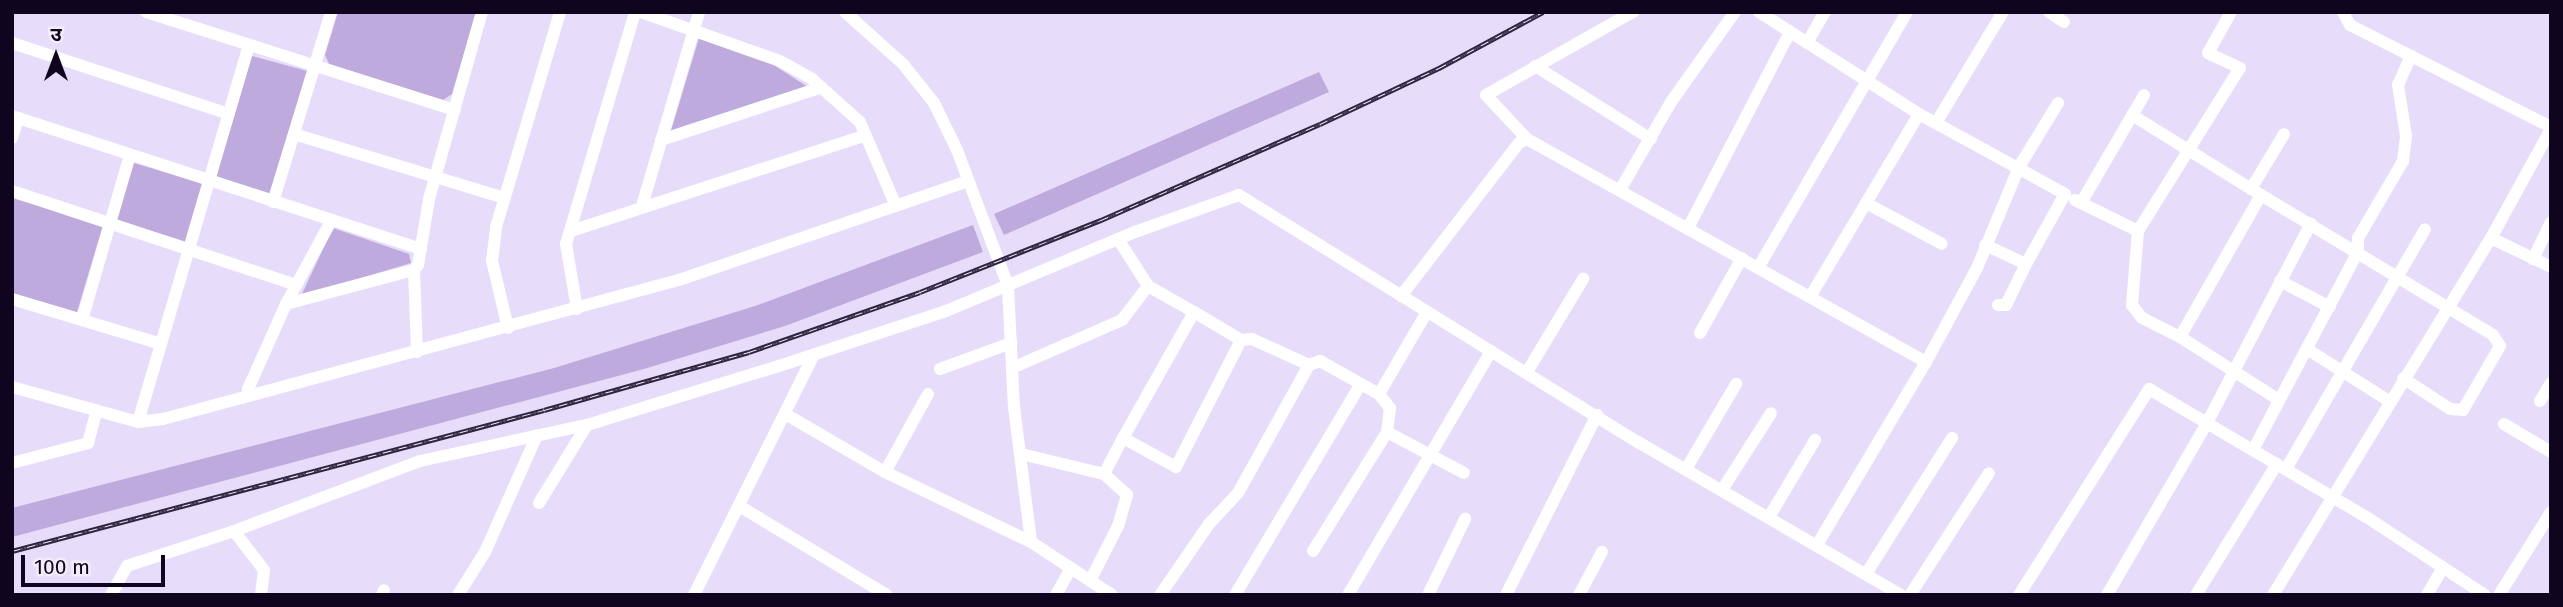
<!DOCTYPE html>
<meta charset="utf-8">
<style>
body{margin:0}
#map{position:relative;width:2563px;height:607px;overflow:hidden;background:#e7dcfa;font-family:"Fira Sans","Noto Sans Devanagari",sans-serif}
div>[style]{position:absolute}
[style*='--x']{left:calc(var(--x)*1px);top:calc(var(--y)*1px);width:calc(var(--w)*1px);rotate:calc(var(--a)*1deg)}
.green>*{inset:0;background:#beaadc}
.minor>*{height:12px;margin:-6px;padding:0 6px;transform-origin:6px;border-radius:6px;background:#fff}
.rail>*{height:5px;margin-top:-2.5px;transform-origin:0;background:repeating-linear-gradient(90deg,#f2ecfb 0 8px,#2f243e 0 16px);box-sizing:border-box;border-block:2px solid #2f243e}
span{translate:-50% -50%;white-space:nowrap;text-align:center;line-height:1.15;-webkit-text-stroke:5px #f2ecfb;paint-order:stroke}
.frame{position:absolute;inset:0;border:14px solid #10051e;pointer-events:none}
.north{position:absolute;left:21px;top:21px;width:70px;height:70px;-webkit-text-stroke:5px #f2ecfb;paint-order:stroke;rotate:0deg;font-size:19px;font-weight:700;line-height:28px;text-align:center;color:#10051e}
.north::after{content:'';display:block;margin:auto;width:24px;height:32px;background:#10051e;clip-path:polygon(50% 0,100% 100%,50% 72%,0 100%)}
.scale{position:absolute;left:21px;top:555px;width:144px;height:32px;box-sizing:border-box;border:4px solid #10051e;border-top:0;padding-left:9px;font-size:21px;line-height:24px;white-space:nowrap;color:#10051e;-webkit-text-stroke:5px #f2ecfb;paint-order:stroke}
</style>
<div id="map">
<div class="green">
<div style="clip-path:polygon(338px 12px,476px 12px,452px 94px,443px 100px,330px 66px,325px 55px)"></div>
<div style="clip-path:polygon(699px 38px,769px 62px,808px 87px,670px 134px)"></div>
<div style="clip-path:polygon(252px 56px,307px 71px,271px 195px,216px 177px)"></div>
<div style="clip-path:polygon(1319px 72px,1329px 92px,1004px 235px,994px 214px)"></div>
<div style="clip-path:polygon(134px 163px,204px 184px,187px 242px,116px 220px)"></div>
<div style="clip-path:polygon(12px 198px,103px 225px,77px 312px,12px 293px)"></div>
<div style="clip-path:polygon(973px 225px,983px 252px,785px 326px,644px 369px,12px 537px,12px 508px,554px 368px,755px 306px)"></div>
<div style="clip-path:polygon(333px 228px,409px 254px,411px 263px,301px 296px)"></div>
</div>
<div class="minor">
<div style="--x:146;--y:12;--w:324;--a:17.6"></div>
<div style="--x:641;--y:12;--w:147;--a:19.4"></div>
<div style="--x:780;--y:61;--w:37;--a:29"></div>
<div style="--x:812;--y:79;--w:64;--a:41.9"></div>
<div style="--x:860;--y:122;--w:91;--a:66.8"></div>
<div style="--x:845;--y:12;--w:78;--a:41.9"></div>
<div style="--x:903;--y:64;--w:50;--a:51.5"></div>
<div style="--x:934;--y:103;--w:52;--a:63.9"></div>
<div style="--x:957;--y:150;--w:145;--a:69.4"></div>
<div style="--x:1008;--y:286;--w:121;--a:87.2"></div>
<div style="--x:1014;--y:407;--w:136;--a:82.8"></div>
<div style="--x:1031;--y:542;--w:97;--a:33.2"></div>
<div style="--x:1759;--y:12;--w:190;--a:32.5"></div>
<div style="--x:2049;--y:12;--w:18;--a:34"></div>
<div style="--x:2343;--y:12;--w:15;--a:62"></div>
<div style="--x:2350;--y:25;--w:225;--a:26.9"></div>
<div style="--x:12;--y:43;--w:228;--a:18.1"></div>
<div style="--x:1807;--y:43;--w:36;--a:-60"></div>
<div style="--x:1535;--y:66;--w:137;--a:32.2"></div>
<div style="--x:2132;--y:115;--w:152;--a:31.8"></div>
<div style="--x:12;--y:116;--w:430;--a:18"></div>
<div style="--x:1936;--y:123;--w:130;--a:-58.9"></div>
<div style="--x:294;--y:134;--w:220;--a:16.9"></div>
<div style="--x:12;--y:138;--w:21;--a:-73"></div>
<div style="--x:1527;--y:139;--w:60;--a:-133"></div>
<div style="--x:1486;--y:95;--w:169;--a:-29.5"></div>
<div style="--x:661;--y:140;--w:169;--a:-18.2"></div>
<div style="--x:2251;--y:189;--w:64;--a:-59"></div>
<div style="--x:1620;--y:190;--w:102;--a:-59.9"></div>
<div style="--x:1671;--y:102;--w:110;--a:-54.6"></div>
<div style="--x:12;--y:191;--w:299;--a:18.3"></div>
<div style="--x:2075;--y:200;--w:70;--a:26.2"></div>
<div style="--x:273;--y:202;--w:199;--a:-73"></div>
<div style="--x:1866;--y:203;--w:86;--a:28.3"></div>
<div style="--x:2081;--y:203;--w:125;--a:-59.7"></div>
<div style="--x:642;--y:206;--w:202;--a:-73.6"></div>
<div style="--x:1688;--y:228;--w:221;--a:-62.5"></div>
<div style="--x:571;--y:231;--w:310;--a:-18"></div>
<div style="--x:2491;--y:238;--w:124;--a:-61.2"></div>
<div style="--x:1118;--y:239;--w:56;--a:57.4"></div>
<div style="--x:2533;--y:259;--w:41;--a:-64.1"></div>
<div style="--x:1758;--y:268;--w:296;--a:-59.8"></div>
<div style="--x:414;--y:270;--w:82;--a:87.9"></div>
<div style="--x:2280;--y:281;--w:56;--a:27.5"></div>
<div style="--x:1401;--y:296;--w:193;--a:-52.4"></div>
<div style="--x:1519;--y:143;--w:9;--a:-27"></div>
<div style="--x:1527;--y:139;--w:457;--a:29.2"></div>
<div style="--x:1926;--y:362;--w:213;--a:120.8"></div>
<div style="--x:1810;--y:297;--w:213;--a:-59.2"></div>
<div style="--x:1919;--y:114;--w:166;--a:28.7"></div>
<div style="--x:2065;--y:194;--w:80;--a:119.1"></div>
<div style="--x:2026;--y:264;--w:45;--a:-155.1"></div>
<div style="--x:12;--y:299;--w:156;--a:16.8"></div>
<div style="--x:286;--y:304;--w:132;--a:-14.9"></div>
<div style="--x:414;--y:270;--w:6;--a:-51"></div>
<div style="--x:418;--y:265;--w:67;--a:-80.5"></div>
<div style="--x:429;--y:199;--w:194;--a:-74.2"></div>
<div style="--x:1998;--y:305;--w:8;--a:0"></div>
<div style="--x:2006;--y:305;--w:46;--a:-64"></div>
<div style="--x:577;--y:309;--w:66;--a:-99.6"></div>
<div style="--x:566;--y:244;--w:242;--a:-73.4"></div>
<div style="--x:1194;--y:312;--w:55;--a:30.8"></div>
<div style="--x:82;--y:320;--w:172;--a:-73.8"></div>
<div style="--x:508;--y:328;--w:69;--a:-103.4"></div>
<div style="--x:492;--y:261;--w:34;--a:-83"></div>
<div style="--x:496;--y:227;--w:224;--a:-73.4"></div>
<div style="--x:1700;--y:333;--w:86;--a:-60.8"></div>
<div style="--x:2180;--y:337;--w:42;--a:-153.4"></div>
<div style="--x:2142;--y:318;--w:16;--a:-128"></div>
<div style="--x:2132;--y:305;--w:74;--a:-85.4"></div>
<div style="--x:2138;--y:231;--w:192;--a:-58"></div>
<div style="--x:2240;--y:68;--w:35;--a:-155"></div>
<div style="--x:2208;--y:53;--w:47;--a:-60.7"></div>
<div style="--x:2307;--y:349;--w:97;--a:32.4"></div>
<div style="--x:1926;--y:362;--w:107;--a:-61.5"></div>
<div style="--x:1977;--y:268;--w:109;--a:-67.4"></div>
<div style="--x:2019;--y:167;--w:75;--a:-58.6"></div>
<div style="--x:1309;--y:365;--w:12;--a:-20"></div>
<div style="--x:1320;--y:361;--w:68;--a:29.2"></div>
<div style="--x:1379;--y:394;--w:95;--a:-59.7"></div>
<div style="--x:1012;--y:368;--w:120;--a:-23.6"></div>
<div style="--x:1122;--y:320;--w:43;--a:-52.6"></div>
<div style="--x:1148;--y:286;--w:53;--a:29.5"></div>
<div style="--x:1194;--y:312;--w:145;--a:119.4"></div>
<div style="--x:1123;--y:438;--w:60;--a:28.7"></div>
<div style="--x:1176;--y:467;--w:143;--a:-62.9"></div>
<div style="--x:1241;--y:340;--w:11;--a:-5"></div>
<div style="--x:1252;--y:339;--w:63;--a:24.5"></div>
<div style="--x:1309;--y:365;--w:146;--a:119"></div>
<div style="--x:1238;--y:493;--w:42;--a:133.1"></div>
<div style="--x:1209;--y:524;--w:86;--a:124.6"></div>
<div style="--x:940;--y:369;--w:76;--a:-20.1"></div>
<div style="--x:1527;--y:372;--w:109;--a:-58.9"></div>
<div style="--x:12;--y:387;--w:131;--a:15.5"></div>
<div style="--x:138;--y:422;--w:25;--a:-7"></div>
<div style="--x:163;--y:419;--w:534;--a:-15.08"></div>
<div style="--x:679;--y:280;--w:305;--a:-18.9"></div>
<div style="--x:1379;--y:394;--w:18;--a:52"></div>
<div style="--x:1390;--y:408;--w:24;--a:97"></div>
<div style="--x:249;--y:396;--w:7;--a:-98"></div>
<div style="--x:248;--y:389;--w:93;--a:-65.9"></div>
<div style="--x:286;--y:304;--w:94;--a:-61.5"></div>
<div style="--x:2279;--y:400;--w:117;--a:-147.5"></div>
<div style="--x:2180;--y:337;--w:163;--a:-60.3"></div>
<div style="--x:2261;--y:195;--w:271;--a:31.1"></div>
<div style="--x:2493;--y:335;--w:13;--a:58"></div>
<div style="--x:2500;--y:346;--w:74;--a:120"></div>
<div style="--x:2463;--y:410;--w:13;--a:-176"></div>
<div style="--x:2450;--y:409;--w:56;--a:-146.6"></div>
<div style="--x:2540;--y:401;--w:21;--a:-59"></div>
<div style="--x:787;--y:415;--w:113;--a:30.2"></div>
<div style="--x:885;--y:472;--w:162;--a:25.6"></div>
<div style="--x:138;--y:422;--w:393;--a:-73.6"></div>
<div style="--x:2504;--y:424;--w:55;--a:30.8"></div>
<div style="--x:2253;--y:450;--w:224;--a:-62.1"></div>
<div style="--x:2358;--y:252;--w:14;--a:-90"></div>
<div style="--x:2358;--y:238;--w:89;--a:-59.7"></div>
<div style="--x:2403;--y:161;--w:25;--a:-83"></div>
<div style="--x:2406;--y:136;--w:52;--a:-98.9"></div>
<div style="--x:2398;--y:85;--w:32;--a:-66"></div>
<div style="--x:1021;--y:454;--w:85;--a:13.5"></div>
<div style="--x:1104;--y:474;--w:31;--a:42"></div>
<div style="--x:1127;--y:495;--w:32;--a:106"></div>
<div style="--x:1118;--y:526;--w:62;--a:117"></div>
<div style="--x:12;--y:463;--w:79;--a:-14.7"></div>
<div style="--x:88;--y:443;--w:31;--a:-75"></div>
<div style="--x:1686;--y:469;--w:99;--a:-59.5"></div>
<div style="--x:2286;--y:469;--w:277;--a:-59.9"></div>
<div style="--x:885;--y:472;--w:89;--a:-61.1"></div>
<div style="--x:1104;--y:474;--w:41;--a:-62.2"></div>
<div style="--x:1722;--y:490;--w:91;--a:-57.5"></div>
<div style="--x:539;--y:503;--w:92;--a:-58.4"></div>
<div style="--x:741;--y:507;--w:170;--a:31.1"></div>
<div style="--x:1769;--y:517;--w:90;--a:-59.1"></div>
<div style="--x:234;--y:531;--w:49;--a:52.4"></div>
<div style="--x:264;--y:570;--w:25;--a:97"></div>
<div style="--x:1313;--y:551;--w:140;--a:-58.1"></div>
<div style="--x:1387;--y:432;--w:87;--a:28"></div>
<div style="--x:1866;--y:574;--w:161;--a:-57.7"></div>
<div style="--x:111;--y:595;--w:33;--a:-61"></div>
<div style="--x:127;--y:566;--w:113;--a:-18.1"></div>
<div style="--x:234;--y:531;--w:199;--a:-20.6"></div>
<div style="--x:420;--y:461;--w:171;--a:-12.2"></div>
<div style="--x:587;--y:425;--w:201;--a:-17.1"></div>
<div style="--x:779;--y:366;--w:176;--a:-18.2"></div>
<div style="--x:946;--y:311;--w:205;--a:-22.7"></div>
<div style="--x:1135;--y:232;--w:110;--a:-19.6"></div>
<div style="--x:1239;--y:195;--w:469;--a:31.8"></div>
<div style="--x:1638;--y:442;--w:304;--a:30.2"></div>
<div style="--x:382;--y:595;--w:5;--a:-68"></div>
<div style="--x:458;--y:595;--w:51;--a:-57.9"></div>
<div style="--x:485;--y:552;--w:128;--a:-66"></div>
<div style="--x:694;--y:595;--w:269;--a:-63.5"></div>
<div style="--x:1056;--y:595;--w:31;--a:-61"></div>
<div style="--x:1235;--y:595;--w:244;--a:-59.2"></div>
<div style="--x:1348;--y:595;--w:283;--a:-59.6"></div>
<div style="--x:1428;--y:595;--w:85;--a:-64"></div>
<div style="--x:1506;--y:595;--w:202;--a:-63.2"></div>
<div style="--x:1579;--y:595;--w:49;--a:-61.9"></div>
<div style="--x:1910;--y:595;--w:145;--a:-57.1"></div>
<div style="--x:2019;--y:595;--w:244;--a:-57.7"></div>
<div style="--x:2149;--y:389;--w:251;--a:30.5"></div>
<div style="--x:2365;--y:516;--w:144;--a:33.4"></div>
<div style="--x:2107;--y:595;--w:199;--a:-59.8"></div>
<div style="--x:2207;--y:423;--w:225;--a:-62.5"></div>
<div style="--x:2196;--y:595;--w:154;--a:-58.3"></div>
<div style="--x:2273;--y:595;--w:418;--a:-58.6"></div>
<div style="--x:2491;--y:238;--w:67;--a:25.8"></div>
<div style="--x:2427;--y:595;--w:32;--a:-60"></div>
<div style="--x:2499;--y:595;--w:98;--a:-57.9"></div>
</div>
<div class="rail">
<div style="--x:12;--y:551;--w:550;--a:-14.84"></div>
<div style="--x:544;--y:410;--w:213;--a:-15.8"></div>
<div style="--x:749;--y:352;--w:181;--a:-19.3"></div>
<div style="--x:920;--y:292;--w:195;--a:-21.7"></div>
<div style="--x:1101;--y:220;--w:239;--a:-23.7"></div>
<div style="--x:1320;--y:124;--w:132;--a:-25.2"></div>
<div style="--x:1439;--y:68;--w:118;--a:-28.3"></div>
</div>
<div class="frame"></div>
<div class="north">उ</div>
<div class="scale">100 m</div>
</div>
